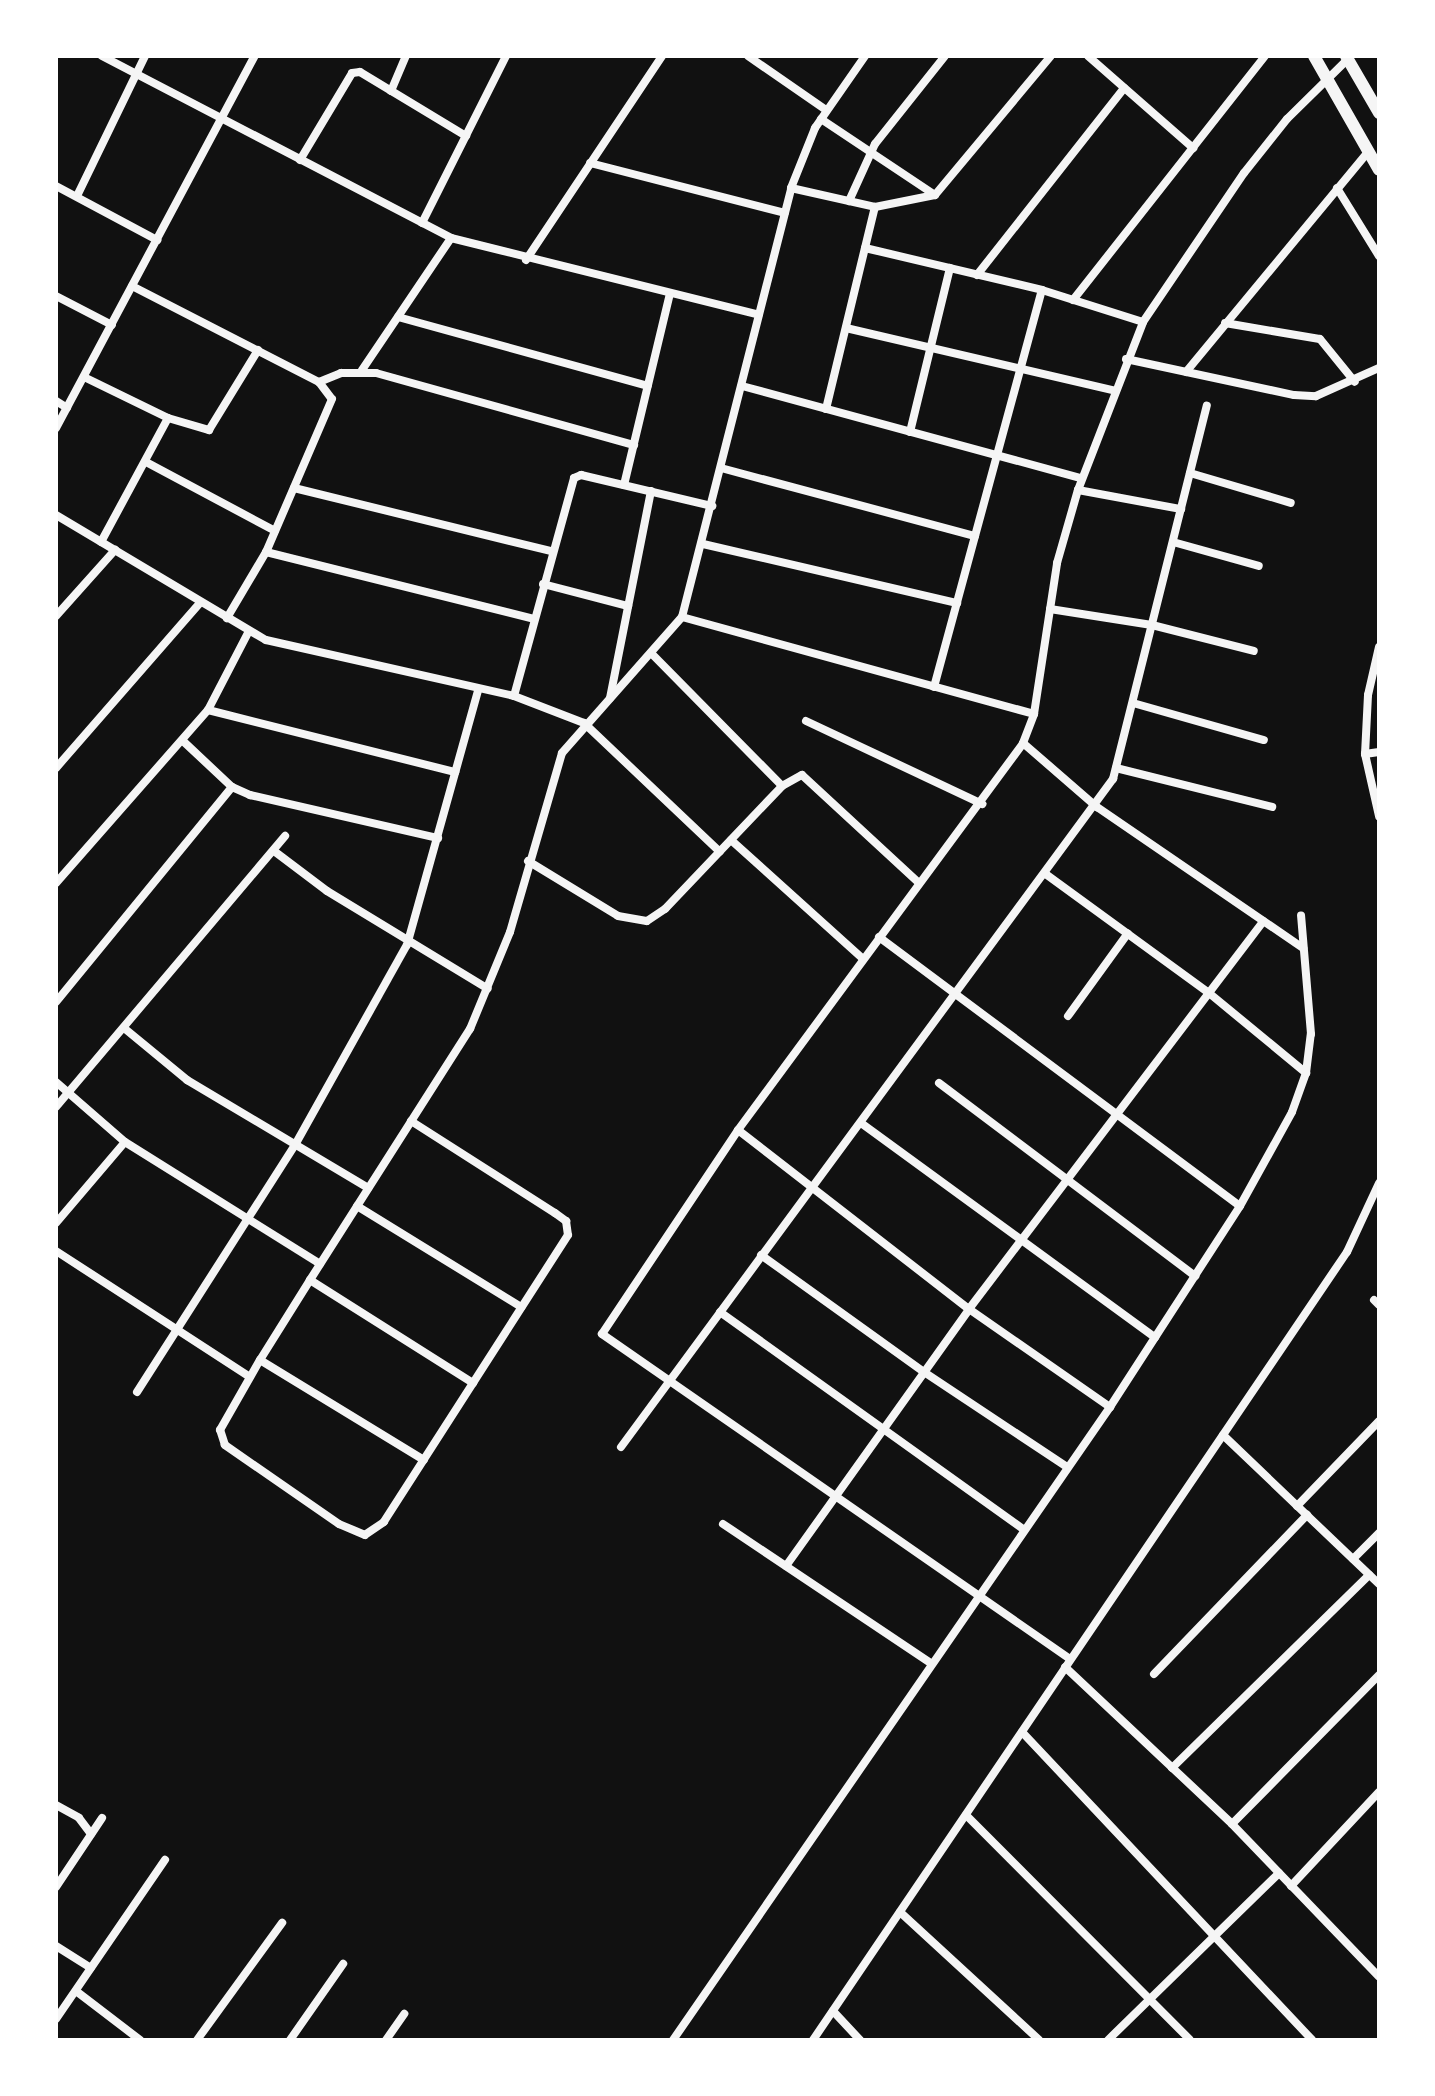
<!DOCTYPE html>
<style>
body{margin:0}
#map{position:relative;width:1435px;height:2096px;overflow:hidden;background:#111;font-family:Mulish,sans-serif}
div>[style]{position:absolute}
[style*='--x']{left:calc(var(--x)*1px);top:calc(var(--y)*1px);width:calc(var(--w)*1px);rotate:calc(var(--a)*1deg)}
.minor>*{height:8px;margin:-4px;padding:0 4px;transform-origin:4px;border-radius:4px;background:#f5f5f5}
.secondary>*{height:12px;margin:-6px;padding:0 6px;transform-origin:6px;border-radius:6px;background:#f5f5f5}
span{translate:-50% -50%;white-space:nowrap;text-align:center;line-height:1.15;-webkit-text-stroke:7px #fff;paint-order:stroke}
.frame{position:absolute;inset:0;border:58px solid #fff;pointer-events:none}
</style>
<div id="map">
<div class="minor">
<div style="--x:102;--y:56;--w:394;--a:27.5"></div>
<div style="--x:451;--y:238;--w:317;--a:14"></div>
<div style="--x:748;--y:56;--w:95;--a:34.7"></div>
<div style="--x:1088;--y:56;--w:140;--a:41.2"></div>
<div style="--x:391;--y:91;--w:38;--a:-67"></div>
<div style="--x:821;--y:119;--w:137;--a:33.7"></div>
<div style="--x:300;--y:160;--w:101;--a:-59.1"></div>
<div style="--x:352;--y:73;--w:8;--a:-7"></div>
<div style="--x:360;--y:72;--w:124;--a:31.1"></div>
<div style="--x:590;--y:163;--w:201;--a:14.4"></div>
<div style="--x:56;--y:186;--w:115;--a:28.1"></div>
<div style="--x:791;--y:188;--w:86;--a:12.7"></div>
<div style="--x:875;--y:207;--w:61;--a:-11.3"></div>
<div style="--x:935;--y:195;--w:181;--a:-50.2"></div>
<div style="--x:1337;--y:188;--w:80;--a:58.3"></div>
<div style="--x:77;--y:196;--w:156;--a:-64.1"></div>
<div style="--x:849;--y:201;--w:63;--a:-65.5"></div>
<div style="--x:875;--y:144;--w:112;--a:-51.5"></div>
<div style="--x:422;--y:223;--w:187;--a:-63.3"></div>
<div style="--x:865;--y:248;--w:182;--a:13.3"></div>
<div style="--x:1042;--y:290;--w:106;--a:17.6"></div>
<div style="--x:526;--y:260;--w:245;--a:-56.3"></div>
<div style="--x:977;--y:275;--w:238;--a:-51.8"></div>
<div style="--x:132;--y:286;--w:210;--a:27.2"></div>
<div style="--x:319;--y:382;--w:21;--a:53"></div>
<div style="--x:332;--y:399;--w:167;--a:113.3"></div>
<div style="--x:266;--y:552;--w:77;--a:120.6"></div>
<div style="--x:56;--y:296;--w:63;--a:27.4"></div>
<div style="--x:1073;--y:300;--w:310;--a:-51.8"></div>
<div style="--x:398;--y:317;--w:259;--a:15.4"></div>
<div style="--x:1225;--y:323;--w:96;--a:9.6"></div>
<div style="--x:1320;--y:339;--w:55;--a:50.9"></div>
<div style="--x:846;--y:328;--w:277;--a:13.1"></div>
<div style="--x:1126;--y:359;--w:172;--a:12.1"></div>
<div style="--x:1294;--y:395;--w:22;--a:3"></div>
<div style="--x:1316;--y:396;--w:69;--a:-24"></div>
<div style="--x:362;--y:370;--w:159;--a:-56"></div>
<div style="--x:1186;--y:372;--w:286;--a:-50.4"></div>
<div style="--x:84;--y:377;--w:93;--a:26"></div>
<div style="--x:168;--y:418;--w:43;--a:16.3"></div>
<div style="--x:209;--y:430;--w:94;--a:-58.5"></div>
<div style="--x:319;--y:382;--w:24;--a:-22"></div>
<div style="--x:341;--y:373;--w:35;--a:0"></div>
<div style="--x:376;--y:373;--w:268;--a:15.6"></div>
<div style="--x:742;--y:386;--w:351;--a:15.2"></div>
<div style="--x:56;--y:401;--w:13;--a:32"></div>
<div style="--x:826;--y:409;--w:208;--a:-76.4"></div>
<div style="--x:56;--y:428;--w:422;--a:-61.9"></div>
<div style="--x:910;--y:432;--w:169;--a:-76.3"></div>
<div style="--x:146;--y:462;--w:146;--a:28.1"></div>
<div style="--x:721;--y:468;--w:263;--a:15"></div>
<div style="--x:1190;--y:473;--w:105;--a:16.5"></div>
<div style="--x:624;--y:485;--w:196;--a:-76.5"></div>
<div style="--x:294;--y:488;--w:265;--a:13.8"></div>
<div style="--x:1078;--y:490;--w:105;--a:10.5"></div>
<div style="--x:56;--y:515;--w:244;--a:30.8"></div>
<div style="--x:266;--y:640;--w:254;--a:12.7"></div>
<div style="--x:514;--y:696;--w:75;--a:21.1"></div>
<div style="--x:584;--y:723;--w:187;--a:43.5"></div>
<div style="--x:101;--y:542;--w:141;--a:-61.6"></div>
<div style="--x:1173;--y:542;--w:89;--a:15.6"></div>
<div style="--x:703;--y:544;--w:261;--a:13.1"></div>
<div style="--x:266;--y:552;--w:276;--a:14"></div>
<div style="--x:543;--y:584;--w:88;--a:14.5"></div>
<div style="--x:1050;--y:609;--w:103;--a:8.9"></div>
<div style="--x:1152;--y:625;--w:105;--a:14.3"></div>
<div style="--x:56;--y:616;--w:89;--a:-48.2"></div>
<div style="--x:682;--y:617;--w:365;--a:15.4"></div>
<div style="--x:1379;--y:647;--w:49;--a:102.9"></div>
<div style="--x:1368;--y:695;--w:59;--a:92.9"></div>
<div style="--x:1365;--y:754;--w:64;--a:77.3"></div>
<div style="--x:652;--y:654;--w:185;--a:45.4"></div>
<div style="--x:934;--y:687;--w:411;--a:-74.8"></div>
<div style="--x:514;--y:696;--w:226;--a:-74.6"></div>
<div style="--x:574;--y:478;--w:8;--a:-23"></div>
<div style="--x:581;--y:475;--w:135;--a:13.3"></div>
<div style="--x:610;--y:698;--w:211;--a:-78.8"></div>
<div style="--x:1133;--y:703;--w:136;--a:15.8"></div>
<div style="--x:208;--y:710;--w:255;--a:14.1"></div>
<div style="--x:806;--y:721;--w:195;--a:25.2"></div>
<div style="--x:183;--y:741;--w:67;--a:43.2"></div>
<div style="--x:232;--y:787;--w:20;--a:24"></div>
<div style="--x:250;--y:795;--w:193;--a:12.9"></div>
<div style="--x:1023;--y:743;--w:98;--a:40.9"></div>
<div style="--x:1097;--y:807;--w:250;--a:34.4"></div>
<div style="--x:1365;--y:754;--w:14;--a:-8"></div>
<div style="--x:56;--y:768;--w:220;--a:-48.9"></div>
<div style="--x:1116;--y:768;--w:161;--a:14"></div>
<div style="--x:731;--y:840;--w:178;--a:42"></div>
<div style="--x:274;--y:851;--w:66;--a:37"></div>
<div style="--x:327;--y:891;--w:188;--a:31.3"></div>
<div style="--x:528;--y:861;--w:105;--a:31.4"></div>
<div style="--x:618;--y:916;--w:29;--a:10"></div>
<div style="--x:647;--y:921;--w:22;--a:-34"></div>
<div style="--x:665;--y:909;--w:170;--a:-46.4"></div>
<div style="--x:782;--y:786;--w:23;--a:-29"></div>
<div style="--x:802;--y:775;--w:159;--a:42.7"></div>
<div style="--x:1047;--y:875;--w:200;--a:36.1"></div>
<div style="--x:1209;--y:993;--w:126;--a:39.5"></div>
<div style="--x:56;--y:883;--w:230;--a:-48.7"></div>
<div style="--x:208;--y:710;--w:89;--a:-62.6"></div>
<div style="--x:879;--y:937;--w:450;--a:36.7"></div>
<div style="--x:56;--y:1002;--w:278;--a:-50.7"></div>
<div style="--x:1068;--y:1016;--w:102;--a:-54.1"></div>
<div style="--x:124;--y:1028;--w:82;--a:39.5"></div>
<div style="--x:187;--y:1080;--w:211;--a:30.8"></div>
<div style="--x:56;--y:1082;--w:91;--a:41"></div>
<div style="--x:125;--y:1142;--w:230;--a:32"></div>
<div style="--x:939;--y:1083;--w:321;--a:37"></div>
<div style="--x:56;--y:1107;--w:355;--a:-49.8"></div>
<div style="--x:411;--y:1121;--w:171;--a:32.6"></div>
<div style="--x:555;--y:1213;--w:14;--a:36"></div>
<div style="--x:566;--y:1221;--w:14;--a:82"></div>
<div style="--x:568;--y:1235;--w:341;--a:122.7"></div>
<div style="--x:384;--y:1522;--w:23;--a:146"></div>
<div style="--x:365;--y:1535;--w:28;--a:-157"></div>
<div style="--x:339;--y:1524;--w:139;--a:-145.3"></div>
<div style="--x:225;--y:1445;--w:16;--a:-108"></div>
<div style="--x:220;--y:1430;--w:81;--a:-60.3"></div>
<div style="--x:260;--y:1360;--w:94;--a:-58"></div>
<div style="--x:310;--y:1280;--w:298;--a:-57.5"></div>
<div style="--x:470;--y:1029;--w:105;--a:-67.6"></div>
<div style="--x:510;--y:932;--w:186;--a:-73.8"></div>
<div style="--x:562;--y:753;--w:181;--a:-48.6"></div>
<div style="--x:682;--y:617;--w:443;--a:-75.7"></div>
<div style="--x:791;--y:188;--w:65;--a:-68.2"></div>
<div style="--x:815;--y:128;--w:88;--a:-55.2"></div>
<div style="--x:861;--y:1123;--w:364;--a:36.1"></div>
<div style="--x:738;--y:1130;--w:292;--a:37.8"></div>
<div style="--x:969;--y:1309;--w:172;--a:34.8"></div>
<div style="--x:357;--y:1206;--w:193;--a:31.6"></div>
<div style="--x:56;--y:1223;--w:106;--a:-49.6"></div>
<div style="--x:56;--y:1251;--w:231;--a:33"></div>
<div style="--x:761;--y:1255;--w:201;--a:35.7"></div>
<div style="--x:924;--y:1372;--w:172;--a:33.6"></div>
<div style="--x:310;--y:1280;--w:193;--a:32.3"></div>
<div style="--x:1374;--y:1300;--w:7;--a:45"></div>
<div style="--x:720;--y:1312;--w:373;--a:35.6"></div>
<div style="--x:260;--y:1360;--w:192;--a:31.4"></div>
<div style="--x:137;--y:1392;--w:293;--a:-57.4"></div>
<div style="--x:295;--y:1145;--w:229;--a:-60.8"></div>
<div style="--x:407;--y:945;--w:265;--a:-74.4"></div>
<div style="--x:1223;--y:1435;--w:216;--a:43.7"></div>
<div style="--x:621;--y:1447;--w:830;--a:-53.63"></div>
<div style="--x:1113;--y:779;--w:385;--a:-75.9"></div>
<div style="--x:1297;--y:1506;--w:118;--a:-46"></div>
<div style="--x:723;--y:1524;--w:250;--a:33.8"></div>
<div style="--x:1353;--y:1559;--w:37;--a:-45"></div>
<div style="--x:786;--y:1566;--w:315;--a:-54.5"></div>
<div style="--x:969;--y:1309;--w:487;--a:-52.8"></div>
<div style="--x:1070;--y:1659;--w:570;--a:-145.22"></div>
<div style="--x:602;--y:1334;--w:245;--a:-56.3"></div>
<div style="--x:738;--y:1130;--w:481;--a:-53.6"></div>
<div style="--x:1023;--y:743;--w:31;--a:-69"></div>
<div style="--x:1034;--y:714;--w:153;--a:-81.3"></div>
<div style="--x:1057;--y:563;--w:76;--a:-74"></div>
<div style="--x:1078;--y:490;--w:180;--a:-68.8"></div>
<div style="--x:1143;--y:322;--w:180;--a:-55.9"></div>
<div style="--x:1244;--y:173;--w:69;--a:-51.5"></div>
<div style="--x:1287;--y:119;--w:86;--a:-44.5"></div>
<div style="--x:1065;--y:1667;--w:229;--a:43.2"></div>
<div style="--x:1232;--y:1824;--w:212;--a:46.1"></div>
<div style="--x:1154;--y:1674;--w:221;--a:-46.1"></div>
<div style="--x:1022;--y:1732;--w:423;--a:46.7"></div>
<div style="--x:1172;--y:1768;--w:276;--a:-44.4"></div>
<div style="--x:56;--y:1805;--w:26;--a:29"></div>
<div style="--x:79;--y:1818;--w:20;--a:53"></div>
<div style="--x:966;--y:1815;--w:317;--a:45.1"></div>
<div style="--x:1232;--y:1824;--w:209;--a:-45.4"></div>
<div style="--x:1291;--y:1886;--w:129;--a:-46.9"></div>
<div style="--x:56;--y:1887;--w:83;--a:-56.3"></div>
<div style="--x:900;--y:1912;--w:189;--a:42.6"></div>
<div style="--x:56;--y:1946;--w:41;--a:32.2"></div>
<div style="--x:76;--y:1991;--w:81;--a:37.4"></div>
<div style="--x:833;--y:2011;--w:40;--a:47"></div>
<div style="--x:56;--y:2019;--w:193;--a:-55.6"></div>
<div style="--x:197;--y:2040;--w:145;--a:-54"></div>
<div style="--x:290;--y:2040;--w:93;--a:-55.1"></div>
<div style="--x:386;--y:2040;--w:32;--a:-55"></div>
<div style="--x:673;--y:2040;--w:769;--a:-55.38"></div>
<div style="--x:1110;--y:1407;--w:239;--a:-57.1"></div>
<div style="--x:1240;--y:1206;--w:107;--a:-61"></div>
<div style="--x:1292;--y:1112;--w:41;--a:-70.3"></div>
<div style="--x:1306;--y:1073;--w:39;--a:-83"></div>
<div style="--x:1311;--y:1034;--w:119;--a:-94.8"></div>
<div style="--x:813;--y:2040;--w:952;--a:-55.88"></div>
<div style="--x:1347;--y:1252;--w:76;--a:-65.1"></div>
<div style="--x:1108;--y:2040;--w:239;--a:-44.3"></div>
</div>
<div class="secondary">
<div style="--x:1314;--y:56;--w:131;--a:60.3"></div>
<div style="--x:1346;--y:56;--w:66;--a:59.9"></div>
</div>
<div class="frame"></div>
</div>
